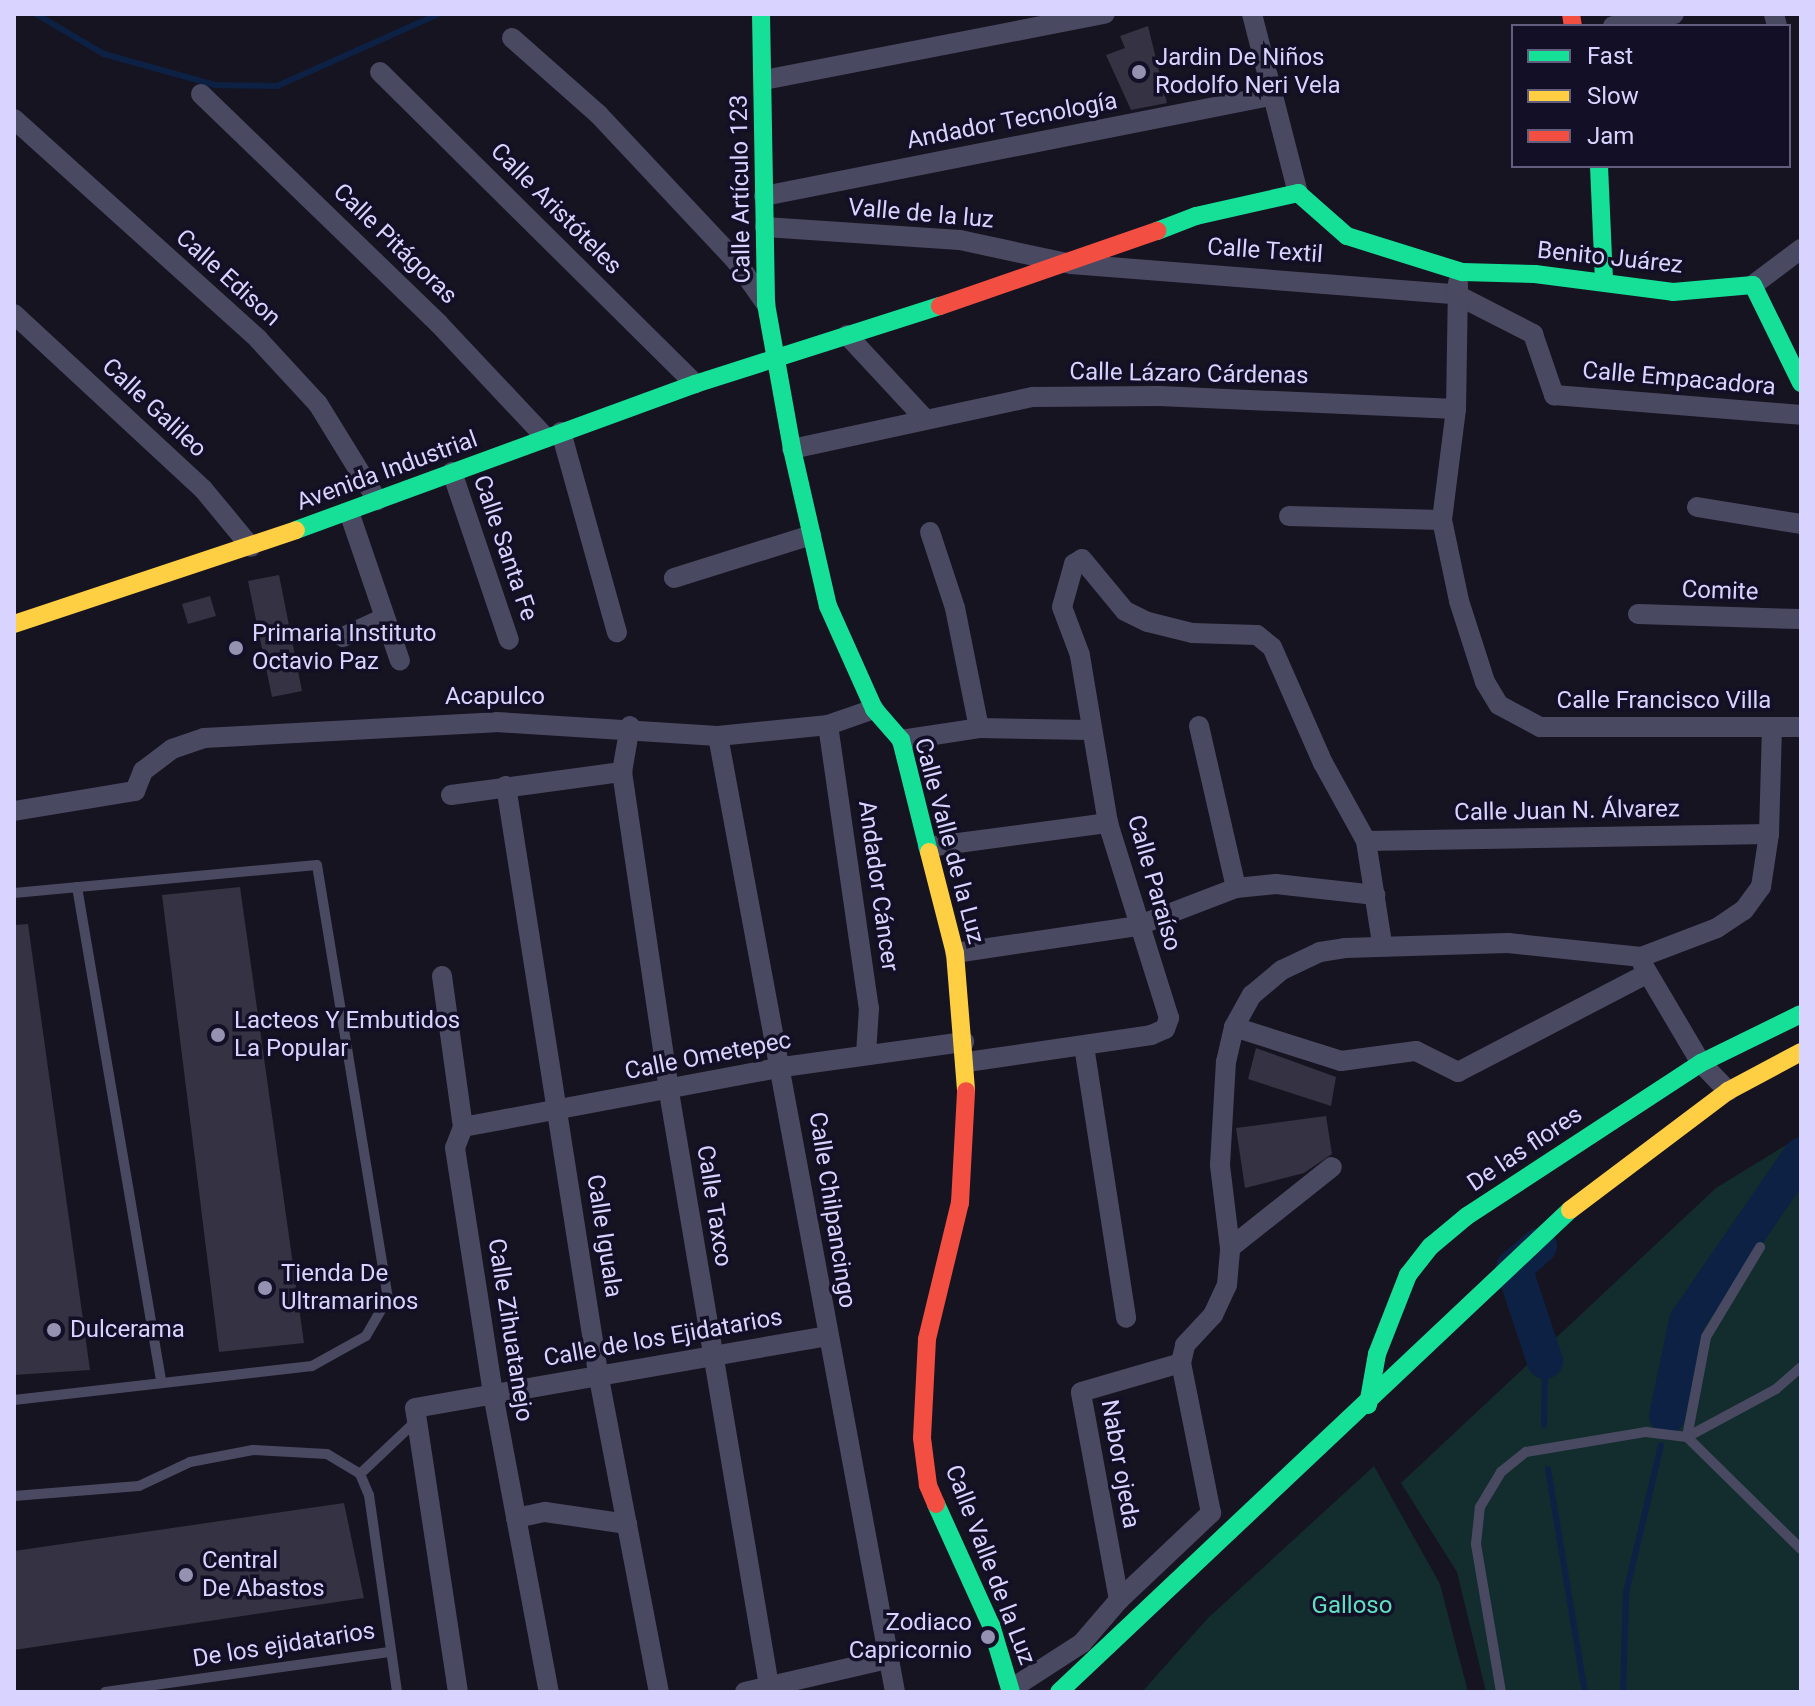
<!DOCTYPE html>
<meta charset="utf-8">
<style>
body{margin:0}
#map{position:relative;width:1815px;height:1706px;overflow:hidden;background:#161421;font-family:Roboto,sans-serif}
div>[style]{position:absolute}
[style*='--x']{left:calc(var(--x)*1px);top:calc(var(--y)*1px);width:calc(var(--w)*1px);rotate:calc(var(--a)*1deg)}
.green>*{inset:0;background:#132c2d}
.stream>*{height:6px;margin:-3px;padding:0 3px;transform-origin:3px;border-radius:3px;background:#0d2144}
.river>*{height:36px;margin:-18px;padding:0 18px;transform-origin:18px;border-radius:18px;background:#0d2144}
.building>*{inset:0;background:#343243}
.lane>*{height:10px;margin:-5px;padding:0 5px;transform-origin:5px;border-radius:5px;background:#4a4962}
.street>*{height:20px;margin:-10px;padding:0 10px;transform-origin:10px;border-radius:10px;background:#4a4962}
.fast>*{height:18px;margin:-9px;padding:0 9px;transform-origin:9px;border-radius:9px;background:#16e098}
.slow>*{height:18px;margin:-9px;padding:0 9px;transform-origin:9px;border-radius:9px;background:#ffcf43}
.jam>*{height:18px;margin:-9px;padding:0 9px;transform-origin:9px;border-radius:9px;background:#f24e42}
.dots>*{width:22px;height:22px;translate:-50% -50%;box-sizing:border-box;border:4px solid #130f26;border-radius:50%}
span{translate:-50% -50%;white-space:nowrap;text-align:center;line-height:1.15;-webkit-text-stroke:7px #130f26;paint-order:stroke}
.poi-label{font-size:24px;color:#d9d4ff}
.left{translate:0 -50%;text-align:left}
.right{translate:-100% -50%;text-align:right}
.street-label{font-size:24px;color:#d9d4ff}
.park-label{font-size:24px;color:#5fe0c0}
.frame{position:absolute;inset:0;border:16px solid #d9d4ff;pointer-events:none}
.legend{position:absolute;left:1511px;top:24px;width:280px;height:144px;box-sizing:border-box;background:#130f26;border:2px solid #625e7d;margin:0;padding:10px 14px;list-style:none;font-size:24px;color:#d9d4ff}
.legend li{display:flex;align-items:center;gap:16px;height:40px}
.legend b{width:40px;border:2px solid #625e7d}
</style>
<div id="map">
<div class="green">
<div style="clip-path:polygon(1801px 1136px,1801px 1692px,1486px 1692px,1457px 1572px,1401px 1483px,1716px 1188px)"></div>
<div style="clip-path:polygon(1374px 1466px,1440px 1584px,1468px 1692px,1142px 1692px,1208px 1618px)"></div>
</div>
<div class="stream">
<div style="--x:36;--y:14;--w:79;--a:30.5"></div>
<div style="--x:104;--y:54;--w:115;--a:15.6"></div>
<div style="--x:215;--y:85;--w:62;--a:0.9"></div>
<div style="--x:277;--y:86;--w:177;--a:-24"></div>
<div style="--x:1544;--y:1425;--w:64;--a:-89.1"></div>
<div style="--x:1548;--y:1469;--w:226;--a:80.6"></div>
<div style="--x:1623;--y:1692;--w:99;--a:-88.3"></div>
<div style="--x:1626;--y:1593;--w:152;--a:-76.7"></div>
</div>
<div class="river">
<div style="--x:1539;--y:1246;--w:33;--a:139"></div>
<div style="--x:1514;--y:1268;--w:98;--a:71.6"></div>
<div style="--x:1667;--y:1416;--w:97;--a:-78.1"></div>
<div style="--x:1687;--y:1321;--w:201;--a:-55.4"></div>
</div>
<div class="building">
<div style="clip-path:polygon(1148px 26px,1167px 103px,1131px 110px,1106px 55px,1125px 48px,1120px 36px)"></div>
<div style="clip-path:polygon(279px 575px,302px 691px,272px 697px,248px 581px)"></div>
<div style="clip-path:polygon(210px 596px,216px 616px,188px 624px,182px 604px)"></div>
<div style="clip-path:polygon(240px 887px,304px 1343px,219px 1352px,162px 895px)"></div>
<div style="clip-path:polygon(28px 924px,90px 1370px,14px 1375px,14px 925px)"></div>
<div style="clip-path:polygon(1256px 1048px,1336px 1077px,1331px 1106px,1248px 1079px)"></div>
<div style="clip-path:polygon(1326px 1116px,1332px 1154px,1304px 1173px,1245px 1188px,1236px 1128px)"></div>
<div style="clip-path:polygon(344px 1503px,364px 1598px,14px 1650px,14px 1551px)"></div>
</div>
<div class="lane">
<div style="--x:77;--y:887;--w:500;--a:80.33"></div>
<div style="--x:14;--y:893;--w:304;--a:-5.3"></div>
<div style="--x:317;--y:865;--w:439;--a:80.7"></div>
<div style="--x:388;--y:1298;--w:44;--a:120.1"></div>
<div style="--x:366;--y:1336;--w:62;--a:150.9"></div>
<div style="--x:312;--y:1366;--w:300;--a:173.5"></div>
<div style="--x:1687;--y:1437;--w:102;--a:-79.2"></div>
<div style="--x:1706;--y:1337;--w:105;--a:-59"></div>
<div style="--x:1687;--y:1437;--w:101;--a:-28.3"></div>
<div style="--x:1776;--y:1389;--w:33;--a:-41"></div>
<div style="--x:360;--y:1474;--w:23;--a:67"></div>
<div style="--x:369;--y:1495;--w:199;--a:81.9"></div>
<div style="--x:360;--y:1474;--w:74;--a:-43.4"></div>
<div style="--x:14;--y:1496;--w:125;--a:-4.6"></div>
<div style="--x:139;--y:1486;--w:56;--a:-25.2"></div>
<div style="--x:190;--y:1462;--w:64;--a:-10.8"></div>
<div style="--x:253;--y:1450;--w:74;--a:3.1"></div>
<div style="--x:327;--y:1454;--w:39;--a:31"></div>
<div style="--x:105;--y:1692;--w:287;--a:-8"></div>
<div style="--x:1501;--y:1692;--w:150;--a:-99.6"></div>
<div style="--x:1476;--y:1544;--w:37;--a:-84"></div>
<div style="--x:1480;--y:1507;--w:41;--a:-59"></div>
<div style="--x:1501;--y:1472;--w:32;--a:-39"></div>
<div style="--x:1526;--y:1452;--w:122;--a:-9.5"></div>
<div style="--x:1646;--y:1432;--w:41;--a:7"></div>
<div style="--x:1687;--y:1437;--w:160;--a:44.5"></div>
</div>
<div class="street">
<div style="--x:1252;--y:14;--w:185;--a:75.6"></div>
<div style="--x:1774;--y:14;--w:12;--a:76"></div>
<div style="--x:1613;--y:26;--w:62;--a:-11.1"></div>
<div style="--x:512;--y:38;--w:116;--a:41.5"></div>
<div style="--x:599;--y:115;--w:200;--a:46.8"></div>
<div style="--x:736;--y:261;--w:52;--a:55.1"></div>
<div style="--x:380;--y:72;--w:443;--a:44.7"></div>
<div style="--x:764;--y:80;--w:347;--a:-11"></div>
<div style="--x:201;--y:94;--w:331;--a:44"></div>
<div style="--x:439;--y:324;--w:156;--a:46.8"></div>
<div style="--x:14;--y:119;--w:329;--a:42"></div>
<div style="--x:258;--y:339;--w:88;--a:47.3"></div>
<div style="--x:318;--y:404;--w:113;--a:58.4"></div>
<div style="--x:764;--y:196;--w:516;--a:-11.18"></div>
<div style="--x:765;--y:227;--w:195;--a:3.8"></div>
<div style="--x:960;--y:240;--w:114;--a:12.2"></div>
<div style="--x:1071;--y:264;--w:385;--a:4.5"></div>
<div style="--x:1455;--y:294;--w:88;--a:27.1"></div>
<div style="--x:1533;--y:334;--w:65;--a:71"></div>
<div style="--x:1554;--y:395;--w:248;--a:4.6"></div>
<div style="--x:1458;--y:283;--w:126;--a:90.9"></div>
<div style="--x:1456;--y:409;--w:112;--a:97.2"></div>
<div style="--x:1442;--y:520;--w:83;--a:78.1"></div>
<div style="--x:1459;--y:601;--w:85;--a:72.2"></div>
<div style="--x:1485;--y:682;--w:27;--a:59"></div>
<div style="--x:1499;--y:705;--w:47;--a:28.2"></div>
<div style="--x:1540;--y:727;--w:261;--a:0"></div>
<div style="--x:1753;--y:285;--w:60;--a:-36.9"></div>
<div style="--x:14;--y:314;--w:258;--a:42.8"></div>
<div style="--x:203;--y:489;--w:75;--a:50.4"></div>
<div style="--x:847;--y:335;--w:113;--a:47.1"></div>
<div style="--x:561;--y:432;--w:208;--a:74.4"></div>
<div style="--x:792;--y:449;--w:247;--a:-12.2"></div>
<div style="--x:1033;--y:397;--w:126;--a:-0.5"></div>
<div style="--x:1159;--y:396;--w:297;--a:2.5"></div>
<div style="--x:452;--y:472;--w:177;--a:71.3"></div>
<div style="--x:1697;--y:507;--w:105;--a:9.3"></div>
<div style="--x:349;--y:512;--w:157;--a:71.1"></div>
<div style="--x:1289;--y:516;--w:153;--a:1.5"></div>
<div style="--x:930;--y:532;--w:80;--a:71.8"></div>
<div style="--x:955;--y:608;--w:122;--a:78.7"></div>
<div style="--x:674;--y:578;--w:144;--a:-17.4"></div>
<div style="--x:1638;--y:614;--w:163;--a:1.8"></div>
<div style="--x:343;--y:637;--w:45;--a:-24.9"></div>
<div style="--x:828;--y:725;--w:286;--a:81.8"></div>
<div style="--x:869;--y:1008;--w:47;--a:93.7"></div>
<div style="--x:630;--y:726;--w:47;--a:99.9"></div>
<div style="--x:622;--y:772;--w:323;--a:81.6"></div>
<div style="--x:669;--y:1092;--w:608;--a:80.44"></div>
<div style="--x:1199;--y:726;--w:166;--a:77.1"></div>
<div style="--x:718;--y:736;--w:972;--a:79.51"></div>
<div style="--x:901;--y:740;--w:79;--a:-8.7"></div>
<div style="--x:979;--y:728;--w:110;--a:1"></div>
<div style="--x:506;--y:786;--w:594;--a:81.09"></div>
<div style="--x:598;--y:1373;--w:325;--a:79.2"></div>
<div style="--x:451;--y:795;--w:173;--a:-7.7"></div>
<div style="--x:14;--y:811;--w:123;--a:-9.4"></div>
<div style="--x:135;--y:791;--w:22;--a:-68"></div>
<div style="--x:143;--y:771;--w:36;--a:-37"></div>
<div style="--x:172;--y:749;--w:34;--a:-19"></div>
<div style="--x:204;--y:738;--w:292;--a:-3.1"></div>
<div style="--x:496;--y:722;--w:222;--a:3.6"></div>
<div style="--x:718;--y:736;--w:111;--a:-5.7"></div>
<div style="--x:828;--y:725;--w:49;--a:-19.2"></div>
<div style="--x:1366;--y:841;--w:403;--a:-1"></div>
<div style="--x:928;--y:847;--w:182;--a:-7.6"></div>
<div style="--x:955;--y:953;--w:184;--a:-8.4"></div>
<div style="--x:1137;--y:926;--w:106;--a:-21"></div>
<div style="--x:1236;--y:888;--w:40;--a:-5.7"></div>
<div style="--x:1276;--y:884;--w:100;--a:6.3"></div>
<div style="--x:1643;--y:965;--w:114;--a:59.4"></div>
<div style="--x:1701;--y:1063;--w:39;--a:46"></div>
<div style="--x:442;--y:976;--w:152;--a:82.1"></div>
<div style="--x:463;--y:1127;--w:22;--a:111"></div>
<div style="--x:455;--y:1148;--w:249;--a:81.2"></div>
<div style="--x:493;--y:1394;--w:303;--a:79.4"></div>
<div style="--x:1234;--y:1027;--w:112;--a:17.6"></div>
<div style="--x:1341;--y:1061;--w:76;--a:-7.6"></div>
<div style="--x:1416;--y:1051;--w:47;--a:26.6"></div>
<div style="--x:1458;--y:1072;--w:212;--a:-27.5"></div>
<div style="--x:1084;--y:1046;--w:275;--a:81.2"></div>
<div style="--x:967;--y:1062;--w:186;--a:-8.3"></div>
<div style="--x:1151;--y:1035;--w:15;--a:-23"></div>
<div style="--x:1165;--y:1029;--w:12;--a:-70"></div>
<div style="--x:1169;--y:1018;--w:204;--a:-107.4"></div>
<div style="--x:1108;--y:823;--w:170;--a:-99.5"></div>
<div style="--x:1080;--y:655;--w:51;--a:-110.6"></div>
<div style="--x:1062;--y:607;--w:45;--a:-74.4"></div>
<div style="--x:1074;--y:564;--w:9;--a:-32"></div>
<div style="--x:1082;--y:559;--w:67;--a:50.4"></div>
<div style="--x:1125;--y:611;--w:25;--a:26"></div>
<div style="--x:1148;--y:622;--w:45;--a:14"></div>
<div style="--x:1192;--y:633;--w:65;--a:1.8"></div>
<div style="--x:1257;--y:635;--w:19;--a:39"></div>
<div style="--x:1272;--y:647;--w:127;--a:66.3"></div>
<div style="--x:1323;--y:763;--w:89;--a:61.1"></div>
<div style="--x:1366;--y:841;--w:103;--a:81.1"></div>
<div style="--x:463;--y:1127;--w:326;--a:-10.6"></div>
<div style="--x:783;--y:1067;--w:183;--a:-7.9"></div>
<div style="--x:1230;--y:1248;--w:130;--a:-38.5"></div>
<div style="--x:516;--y:1518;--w:30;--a:-12"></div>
<div style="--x:545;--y:1512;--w:83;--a:8.3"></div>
<div style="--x:1119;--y:1600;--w:211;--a:-100.4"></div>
<div style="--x:1081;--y:1392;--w:104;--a:-16.2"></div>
<div style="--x:1011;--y:1689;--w:85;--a:-32.9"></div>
<div style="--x:1082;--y:1643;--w:57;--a:-49.3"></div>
<div style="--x:1119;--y:1600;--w:127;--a:-43.4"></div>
<div style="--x:1211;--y:1513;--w:153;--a:-101.3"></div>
<div style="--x:1181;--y:1363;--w:18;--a:-77"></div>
<div style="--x:1185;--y:1345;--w:41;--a:-47"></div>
<div style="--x:1213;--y:1315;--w:33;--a:-65"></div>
<div style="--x:1227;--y:1285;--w:37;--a:-85"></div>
<div style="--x:1230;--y:1248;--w:84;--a:-96.9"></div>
<div style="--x:1220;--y:1165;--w:103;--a:-86.7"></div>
<div style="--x:1226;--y:1062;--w:36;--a:-77"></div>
<div style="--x:1234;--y:1027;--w:37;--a:-61"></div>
<div style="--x:1252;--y:995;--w:39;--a:-40"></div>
<div style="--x:1282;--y:970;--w:42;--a:-25.3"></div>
<div style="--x:1320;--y:952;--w:25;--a:-9"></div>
<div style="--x:1345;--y:948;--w:163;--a:-1.8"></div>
<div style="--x:1508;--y:943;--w:134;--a:6"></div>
<div style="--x:1641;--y:957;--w:81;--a:-20.9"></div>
<div style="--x:1717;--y:928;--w:32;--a:-34"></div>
<div style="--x:1744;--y:910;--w:29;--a:-54"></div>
<div style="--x:1761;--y:887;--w:54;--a:-81.4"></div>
<div style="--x:1769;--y:834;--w:106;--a:-88.4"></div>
<div style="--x:458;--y:1692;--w:287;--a:-98.6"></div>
<div style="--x:415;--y:1408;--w:417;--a:-9.9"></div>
<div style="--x:745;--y:1692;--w:146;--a:-13.1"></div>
</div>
<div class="fast">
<div style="--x:761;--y:14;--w:290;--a:89"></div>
<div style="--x:766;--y:304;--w:147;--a:79.8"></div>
<div style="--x:792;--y:449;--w:161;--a:77.1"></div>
<div style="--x:828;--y:606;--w:113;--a:65.9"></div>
<div style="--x:874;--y:709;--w:41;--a:48.9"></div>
<div style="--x:901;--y:740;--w:115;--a:76"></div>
<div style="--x:1599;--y:166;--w:115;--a:87.5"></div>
<div style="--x:1157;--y:231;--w:42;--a:-21"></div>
<div style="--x:1196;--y:216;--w:105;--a:-12.7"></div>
<div style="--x:1298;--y:193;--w:65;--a:41.3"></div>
<div style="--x:1347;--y:236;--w:121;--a:17.4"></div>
<div style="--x:1462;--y:272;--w:73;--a:1.6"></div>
<div style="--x:1535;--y:274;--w:139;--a:7.4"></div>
<div style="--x:1673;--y:292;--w:80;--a:-5"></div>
<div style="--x:1753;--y:285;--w:109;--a:63.9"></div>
<div style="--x:296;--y:530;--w:425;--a:-20.1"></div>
<div style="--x:695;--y:384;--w:257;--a:-17.7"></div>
<div style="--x:1368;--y:1405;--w:52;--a:-80"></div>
<div style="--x:1377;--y:1354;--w:85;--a:-68.6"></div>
<div style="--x:1408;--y:1275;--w:37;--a:-52"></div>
<div style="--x:1431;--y:1246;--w:47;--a:-39.8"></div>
<div style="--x:1467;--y:1216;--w:280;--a:-33.2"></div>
<div style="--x:1701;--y:1063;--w:111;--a:-26.1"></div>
<div style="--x:936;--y:1504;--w:133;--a:65.6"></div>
<div style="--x:991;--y:1625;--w:70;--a:73.4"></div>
<div style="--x:1059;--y:1692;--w:702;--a:-43.33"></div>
</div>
<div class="slow">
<div style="--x:14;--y:624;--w:297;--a:-18.4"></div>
<div style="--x:929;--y:852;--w:104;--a:75.6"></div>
<div style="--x:955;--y:953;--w:138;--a:85.4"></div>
<div style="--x:1570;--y:1210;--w:198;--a:-37"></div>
<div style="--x:1728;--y:1091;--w:83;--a:-28.1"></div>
</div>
<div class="jam">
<div style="--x:1571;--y:14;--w:12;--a:81"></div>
<div style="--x:940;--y:306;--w:230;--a:-19.1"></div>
<div style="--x:936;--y:1504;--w:21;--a:-113"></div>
<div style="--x:928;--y:1485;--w:47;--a:-97.3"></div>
<div style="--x:922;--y:1438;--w:99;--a:-87.1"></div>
<div style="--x:927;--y:1339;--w:140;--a:-76.4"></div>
<div style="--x:960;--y:1203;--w:112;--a:-86.9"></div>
</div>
<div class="dots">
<div style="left:1139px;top:72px;background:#9591b1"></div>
<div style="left:236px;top:648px;background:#9591b1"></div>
<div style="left:218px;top:1035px;background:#9591b1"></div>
<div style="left:265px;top:1288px;background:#9591b1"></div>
<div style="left:54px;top:1330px;background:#9591b1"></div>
<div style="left:186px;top:1575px;background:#9591b1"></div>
<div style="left:988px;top:1637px;background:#9591b1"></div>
</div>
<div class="poi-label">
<span class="left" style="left:1155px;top:72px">Jardin De Niños<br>Rodolfo Neri Vela</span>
<span class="left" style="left:252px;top:648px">Primaria Instituto<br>Octavio Paz</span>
<span class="left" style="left:234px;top:1035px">Lacteos Y Embutidos<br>La Popular</span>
<span class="left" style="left:281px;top:1288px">Tienda De<br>Ultramarinos</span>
<span class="left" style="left:70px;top:1330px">Dulcerama</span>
<span class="left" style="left:202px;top:1575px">Central<br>De Abastos</span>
<span class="right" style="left:972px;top:1637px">Zodiaco<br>Capricornio</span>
</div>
<div class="street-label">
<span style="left:1012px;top:121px;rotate:-11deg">Andador Tecnología</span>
<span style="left:741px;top:189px;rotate:-91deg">Calle Artículo 123</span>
<span style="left:556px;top:209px;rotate:45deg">Calle Aristóteles</span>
<span style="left:921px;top:214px;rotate:5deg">Valle de la luz</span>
<span style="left:395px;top:244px;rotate:44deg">Calle Pitágoras</span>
<span style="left:1265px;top:251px;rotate:4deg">Calle Textil</span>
<span style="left:1610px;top:258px;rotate:6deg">Benito Juárez</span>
<span style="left:228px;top:278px;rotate:42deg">Calle Edison</span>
<span style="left:1189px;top:374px;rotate:1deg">Calle Lázaro Cárdenas</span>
<span style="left:1679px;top:379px;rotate:5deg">Calle Empacadora</span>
<span style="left:154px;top:408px;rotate:43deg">Calle Galileo</span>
<span style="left:387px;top:471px;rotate:-20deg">Avenida Industrial</span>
<span style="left:505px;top:548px;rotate:71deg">Calle Santa Fe</span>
<span style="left:1720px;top:591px;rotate:2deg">Comite</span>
<span style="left:495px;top:697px">Acapulco</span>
<span style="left:1664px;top:701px">Calle Francisco Villa</span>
<span style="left:1567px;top:811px;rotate:-1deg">Calle Juan N. Álvarez</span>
<span style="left:949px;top:841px;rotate:75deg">Calle Valle de la Luz</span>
<span style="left:1154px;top:883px;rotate:74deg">Calle Paraíso</span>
<span style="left:878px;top:886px;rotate:82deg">Andador Cáncer</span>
<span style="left:708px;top:1056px;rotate:-11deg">Calle Ometepec</span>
<span style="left:1525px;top:1149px;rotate:-34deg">De las flores</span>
<span style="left:714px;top:1206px;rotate:81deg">Calle Taxco</span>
<span style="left:832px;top:1210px;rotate:81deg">Calle Chilpancingo</span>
<span style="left:604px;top:1236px;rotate:81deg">Calle Iguala</span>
<span style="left:510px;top:1330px;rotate:81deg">Calle Zihuatanejo</span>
<span style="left:663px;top:1338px;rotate:-10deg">Calle de los Ejidatarios</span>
<span style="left:1120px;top:1464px;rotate:80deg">Nabor ojeda</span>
<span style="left:990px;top:1565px;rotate:69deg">Calle Valle de la Luz</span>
<span style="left:284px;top:1645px;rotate:-9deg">De los ejidatarios</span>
</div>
<div class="park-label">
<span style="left:1352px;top:1606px">Galloso</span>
</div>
<div class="frame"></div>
<ul class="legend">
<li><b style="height:10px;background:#16e098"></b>Fast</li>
<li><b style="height:10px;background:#ffcf43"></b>Slow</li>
<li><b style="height:10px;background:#f24e42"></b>Jam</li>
</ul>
</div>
